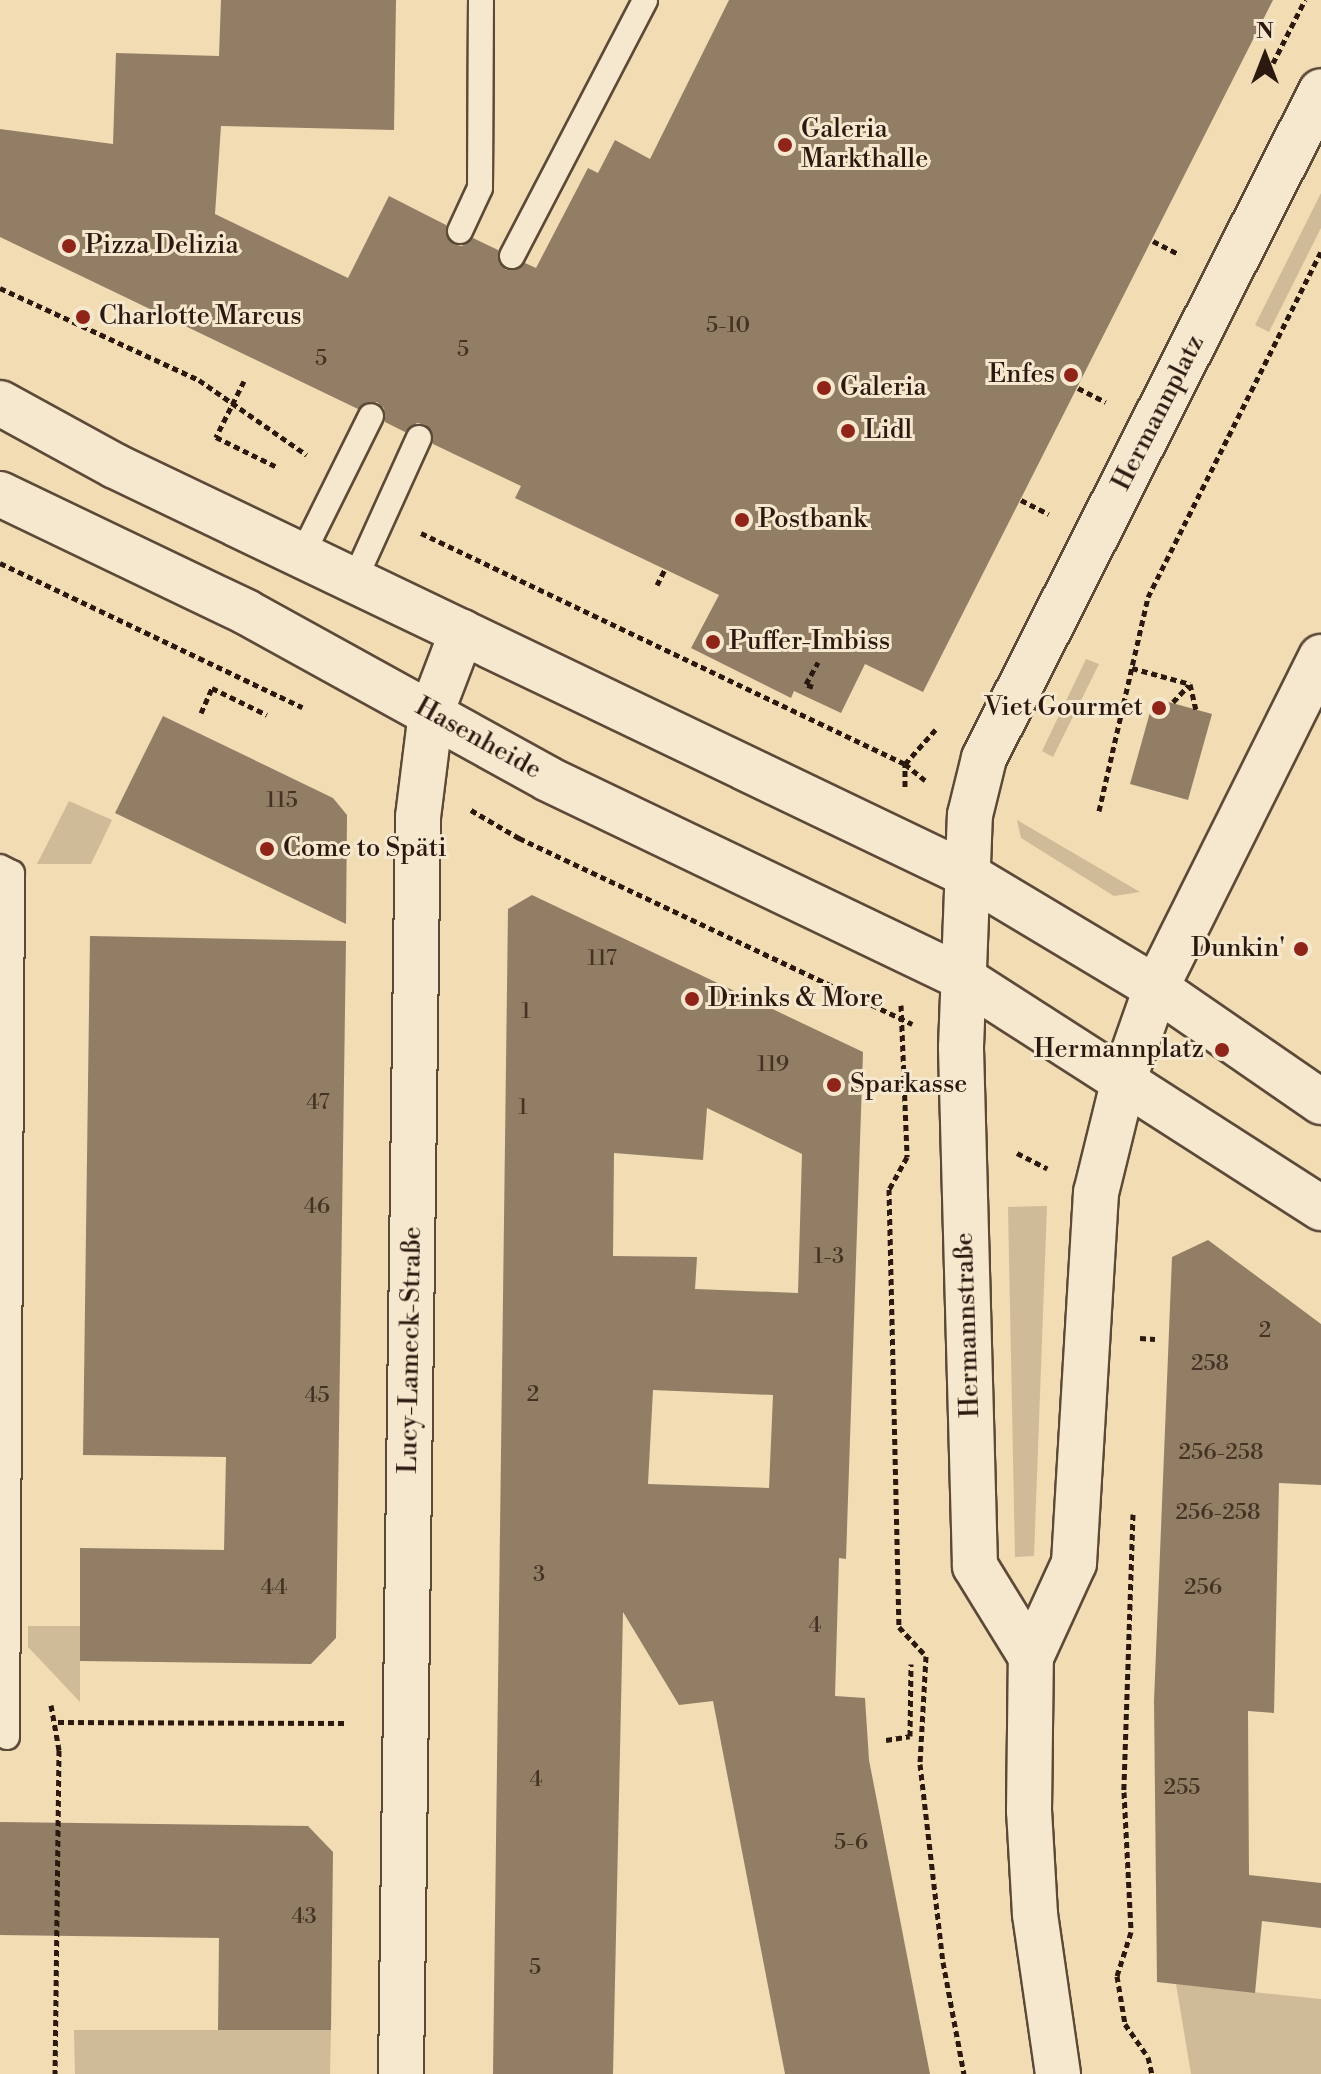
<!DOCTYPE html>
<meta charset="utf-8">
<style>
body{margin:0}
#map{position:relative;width:1321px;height:2074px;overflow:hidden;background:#f1dcb4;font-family:"Libre Bodoni",serif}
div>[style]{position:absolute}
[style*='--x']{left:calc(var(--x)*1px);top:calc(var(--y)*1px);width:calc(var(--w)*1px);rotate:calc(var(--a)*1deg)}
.green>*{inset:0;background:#cfbb98}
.building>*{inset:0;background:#927e65}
.path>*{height:5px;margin-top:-2.5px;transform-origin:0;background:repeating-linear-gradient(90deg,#2b180f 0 6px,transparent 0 10px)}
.roads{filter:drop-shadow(2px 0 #5c4938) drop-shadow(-2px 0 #5c4938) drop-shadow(0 2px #5c4938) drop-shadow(0 -2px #5c4938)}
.service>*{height:24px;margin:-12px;padding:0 12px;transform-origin:12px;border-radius:12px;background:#f6e8ce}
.minor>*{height:44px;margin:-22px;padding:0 22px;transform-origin:22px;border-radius:22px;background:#f6e8ce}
.secondary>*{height:44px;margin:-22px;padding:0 22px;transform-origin:22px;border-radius:22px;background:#f6e8ce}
.dots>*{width:22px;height:22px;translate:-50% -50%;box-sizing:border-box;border:4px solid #f6e8ce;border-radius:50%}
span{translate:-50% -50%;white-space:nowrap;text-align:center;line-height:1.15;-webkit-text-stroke:6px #f6e8ce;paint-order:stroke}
.number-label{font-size:22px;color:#453224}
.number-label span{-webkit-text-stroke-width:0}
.poi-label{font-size:26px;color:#2b180f}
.left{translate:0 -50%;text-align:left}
.right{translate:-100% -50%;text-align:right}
.street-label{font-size:26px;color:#2b180f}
.north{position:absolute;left:1225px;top:16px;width:80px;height:80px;-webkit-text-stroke:6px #f6e8ce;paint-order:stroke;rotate:0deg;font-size:22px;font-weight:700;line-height:32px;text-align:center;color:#2b180f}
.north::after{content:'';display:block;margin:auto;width:28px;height:36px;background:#2b180f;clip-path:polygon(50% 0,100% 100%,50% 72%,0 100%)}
</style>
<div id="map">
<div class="green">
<div style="clip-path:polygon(1321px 193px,1321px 228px,1269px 332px,1255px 325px)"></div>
<div style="clip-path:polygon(1086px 659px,1099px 664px,1053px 757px,1042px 751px)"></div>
<div style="clip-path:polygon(69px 801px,112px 820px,91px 864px,37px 864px)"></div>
<div style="clip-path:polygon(1017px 820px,1140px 892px,1114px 896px,1021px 838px)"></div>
<div style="clip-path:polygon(1047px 1206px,1034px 1556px,1015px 1557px,1008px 1207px)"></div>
<div style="clip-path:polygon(28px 1626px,80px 1626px,80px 1702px,28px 1647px)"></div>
<div style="clip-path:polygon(1176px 1984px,1321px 1999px,1321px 2074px,1191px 2074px)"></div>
<div style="clip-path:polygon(74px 2030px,331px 2030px,330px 2074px,75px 2074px)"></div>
</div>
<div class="building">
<div style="clip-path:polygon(221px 0,396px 0,394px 130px,221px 126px,215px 214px,348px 278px,389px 196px,446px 225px,453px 244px,462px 246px,473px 238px,498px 250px,499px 263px,506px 270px,525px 263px,536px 268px,588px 168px,598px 173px,615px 140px,650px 159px,729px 0,1273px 0,923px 692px,865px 664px,841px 713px,794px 691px,791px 698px,691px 648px,719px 595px,515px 498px,521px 486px,433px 444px,426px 425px,417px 423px,405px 432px,385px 422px,384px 408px,377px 402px,358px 409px,0 237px,0 129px,113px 144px,116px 53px,219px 56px)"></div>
<div style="clip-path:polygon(1154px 698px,1212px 714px,1188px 800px,1130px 784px)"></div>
<div style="clip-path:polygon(163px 716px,333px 798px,347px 815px,346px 924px,115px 813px)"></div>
<div style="clip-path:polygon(evenodd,532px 895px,863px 1052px,846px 1559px,839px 1558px,835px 1696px,865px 1698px,869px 1760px,930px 2074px,785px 2074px,713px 1701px,679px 1705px,623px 1612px,613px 2074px,493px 2074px,508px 909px,532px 895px,707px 1108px,802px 1154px,798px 1293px,695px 1289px,697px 1257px,613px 1256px,614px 1153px,703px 1160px,707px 1108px,532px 895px,653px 1390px,773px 1395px,769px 1488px,648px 1484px,653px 1390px)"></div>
<div style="clip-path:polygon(90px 936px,346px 941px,336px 1638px,311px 1664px,80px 1661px,80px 1548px,224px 1550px,226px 1457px,83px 1455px)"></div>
<div style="clip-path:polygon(1208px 1240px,1321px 1324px,1321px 1485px,1279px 1483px,1274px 1713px,1248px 1711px,1249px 1875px,1321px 1883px,1321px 1928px,1262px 1921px,1255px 1993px,1157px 1982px,1154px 1701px,1172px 1257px)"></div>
<div style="clip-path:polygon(0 1822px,308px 1826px,333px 1852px,331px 2030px,218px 2030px,219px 1938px,0 1935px)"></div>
</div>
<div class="path">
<div style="--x:1273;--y:63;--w:71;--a:-63.1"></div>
<div style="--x:1153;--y:241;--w:30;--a:27"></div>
<div style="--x:0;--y:288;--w:219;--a:24.8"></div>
<div style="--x:199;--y:380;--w:131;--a:34.8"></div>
<div style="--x:244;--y:381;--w:63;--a:116.6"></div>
<div style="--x:216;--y:437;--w:68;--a:26.2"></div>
<div style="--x:1078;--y:388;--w:31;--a:27"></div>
<div style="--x:1021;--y:500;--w:31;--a:27"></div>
<div style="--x:421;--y:533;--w:536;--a:25.51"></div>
<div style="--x:905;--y:764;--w:26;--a:39"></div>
<div style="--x:0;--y:563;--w:335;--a:25.5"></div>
<div style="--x:657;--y:585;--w:18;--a:-63"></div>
<div style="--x:1132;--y:668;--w:60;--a:15.4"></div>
<div style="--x:1190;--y:684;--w:26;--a:77"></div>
<div style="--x:813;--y:687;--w:8;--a:-157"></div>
<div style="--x:806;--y:684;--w:25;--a:-61"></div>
<div style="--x:1173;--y:702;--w:23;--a:-47"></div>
<div style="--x:201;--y:713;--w:27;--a:-66"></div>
<div style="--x:212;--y:688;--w:61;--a:26.1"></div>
<div style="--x:905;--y:787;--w:23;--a:-90"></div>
<div style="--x:905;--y:764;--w:47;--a:-48.5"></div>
<div style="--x:471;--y:810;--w:56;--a:30.3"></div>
<div style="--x:519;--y:838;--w:435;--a:25.3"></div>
<div style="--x:1099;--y:811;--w:220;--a:-77.1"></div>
<div style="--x:1148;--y:597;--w:386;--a:-63.4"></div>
<div style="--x:901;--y:1005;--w:152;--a:87.7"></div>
<div style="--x:907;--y:1157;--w:37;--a:119"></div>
<div style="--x:889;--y:1189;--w:438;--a:88.7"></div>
<div style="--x:899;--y:1627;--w:40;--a:47"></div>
<div style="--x:926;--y:1656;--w:108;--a:93.2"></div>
<div style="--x:920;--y:1764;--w:199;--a:83.4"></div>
<div style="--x:943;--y:1962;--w:114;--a:79.4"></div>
<div style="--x:1017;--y:1153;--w:34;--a:27"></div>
<div style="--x:1140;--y:1338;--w:15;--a:4"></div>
<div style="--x:1133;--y:1514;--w:278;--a:91.9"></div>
<div style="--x:1124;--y:1792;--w:140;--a:87.1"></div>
<div style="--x:1131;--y:1932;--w:46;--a:107.7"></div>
<div style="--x:1117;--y:1976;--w:49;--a:80.5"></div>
<div style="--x:1125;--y:2024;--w:40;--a:55.1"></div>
<div style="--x:1148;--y:2057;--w:17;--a:77"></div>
<div style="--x:51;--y:1705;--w:46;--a:79.9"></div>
<div style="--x:59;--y:1750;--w:324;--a:90.7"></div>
<div style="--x:58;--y:1722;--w:289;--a:0.2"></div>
<div style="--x:886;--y:1740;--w:24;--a:-9"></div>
<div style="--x:910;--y:1736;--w:72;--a:-89.2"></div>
</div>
<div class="roads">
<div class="service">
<div style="--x:460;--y:231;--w:47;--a:-65.1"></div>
<div style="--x:480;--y:188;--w:188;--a:-89.7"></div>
<div style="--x:512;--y:256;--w:288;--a:-62.5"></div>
<div style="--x:302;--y:555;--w:155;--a:-63.6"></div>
<div style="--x:354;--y:581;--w:157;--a:-65.6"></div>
<div style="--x:0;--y:867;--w:13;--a:27"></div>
<div style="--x:12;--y:873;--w:864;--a:90.33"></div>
</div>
<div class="minor">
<div style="--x:401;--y:2074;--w:1257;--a:-89.23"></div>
<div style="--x:418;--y:817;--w:105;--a:-82.9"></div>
<div style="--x:431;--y:713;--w:87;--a:-69.1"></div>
</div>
<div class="secondary">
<div style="--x:0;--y:403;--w:131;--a:28.7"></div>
<div style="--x:115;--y:466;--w:942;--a:25.61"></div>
<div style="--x:964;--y:873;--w:224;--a:30.9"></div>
<div style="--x:1156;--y:988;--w:201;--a:34.6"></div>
<div style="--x:0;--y:494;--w:273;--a:25.6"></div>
<div style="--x:246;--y:612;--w:345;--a:28.9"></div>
<div style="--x:548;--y:779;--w:458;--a:25.6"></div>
<div style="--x:961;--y:977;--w:428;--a:32.7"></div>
<div style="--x:1031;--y:1657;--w:107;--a:-121.6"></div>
<div style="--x:975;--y:1566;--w:519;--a:-91.55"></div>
<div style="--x:961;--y:1047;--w:232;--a:-87.8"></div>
<div style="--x:970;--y:815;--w:59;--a:-76.2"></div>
<div style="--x:984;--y:758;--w:747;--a:-63.19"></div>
<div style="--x:1058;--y:2074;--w:162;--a:-98.2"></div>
<div style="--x:1035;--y:1914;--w:103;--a:-93.3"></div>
<div style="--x:1029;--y:1811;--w:154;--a:-89.3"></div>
<div style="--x:1031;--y:1657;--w:103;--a:-65.4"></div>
<div style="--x:1074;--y:1563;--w:371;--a:-86.6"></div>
<div style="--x:1096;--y:1193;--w:117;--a:-76.2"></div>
<div style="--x:1124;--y:1079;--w:96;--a:-70.6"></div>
<div style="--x:1156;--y:988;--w:370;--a:-63.5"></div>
</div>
</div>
<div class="dots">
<div style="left:785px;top:145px;background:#8f2418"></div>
<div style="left:69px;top:246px;background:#8f2418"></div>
<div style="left:83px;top:317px;background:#8f2418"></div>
<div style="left:1071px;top:375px;background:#8f2418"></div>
<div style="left:824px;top:388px;background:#8f2418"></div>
<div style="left:848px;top:431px;background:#8f2418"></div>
<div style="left:742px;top:520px;background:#8f2418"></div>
<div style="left:713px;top:642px;background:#8f2418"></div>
<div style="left:1159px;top:708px;background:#8f2418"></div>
<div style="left:267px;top:849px;background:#8f2418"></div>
<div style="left:1301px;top:949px;background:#8f2418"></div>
<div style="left:692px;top:999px;background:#8f2418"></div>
<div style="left:1222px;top:1050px;background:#8f2418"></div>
<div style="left:834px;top:1085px;background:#8f2418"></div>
</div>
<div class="number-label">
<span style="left:728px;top:326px">5-10</span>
<span style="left:463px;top:350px">5</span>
<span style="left:321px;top:359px">5</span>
<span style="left:282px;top:801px">115</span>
<span style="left:602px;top:959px">117</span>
<span style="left:526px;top:1012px">1</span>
<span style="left:773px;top:1065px">119</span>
<span style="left:318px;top:1103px">47</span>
<span style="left:523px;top:1108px">1</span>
<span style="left:317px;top:1207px">46</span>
<span style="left:829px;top:1257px">1-3</span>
<span style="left:1265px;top:1331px">2</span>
<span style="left:1210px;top:1364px">258</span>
<span style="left:533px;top:1395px">2</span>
<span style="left:317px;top:1396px">45</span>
<span style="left:1221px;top:1453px">256-258</span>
<span style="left:1218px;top:1513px">256-258</span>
<span style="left:539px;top:1575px">3</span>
<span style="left:274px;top:1588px">44</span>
<span style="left:1203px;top:1588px">256</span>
<span style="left:815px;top:1626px">4</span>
<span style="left:536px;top:1780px">4</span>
<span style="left:1182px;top:1788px">255</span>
<span style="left:851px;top:1843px">5-6</span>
<span style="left:304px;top:1917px">43</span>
<span style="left:535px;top:1968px">5</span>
</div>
<div class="poi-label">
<span class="left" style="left:801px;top:145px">Galeria<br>Markthalle</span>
<span class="left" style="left:85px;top:246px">Pizza Delizia</span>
<span class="left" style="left:99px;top:317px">Charlotte Marcus</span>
<span class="right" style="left:1055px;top:375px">Enfes</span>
<span class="left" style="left:840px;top:388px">Galeria</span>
<span class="left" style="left:864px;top:431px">Lidl</span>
<span class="left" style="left:758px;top:520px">Postbank</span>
<span class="left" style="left:729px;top:642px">Puffer-Imbiss</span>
<span class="right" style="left:1143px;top:708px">Viet Gourmet</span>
<span class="left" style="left:283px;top:849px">Come to Späti</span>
<span class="right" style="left:1285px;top:949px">Dunkin'</span>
<span class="left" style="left:708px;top:999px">Drinks &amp; More</span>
<span class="right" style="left:1204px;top:1050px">Hermannplatz</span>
<span class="left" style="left:850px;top:1085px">Sparkasse</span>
</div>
<div class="street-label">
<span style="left:1159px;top:413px;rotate:-63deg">Hermannplatz</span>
<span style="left:478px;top:739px;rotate:29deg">Hasenheide</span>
<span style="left:968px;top:1325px;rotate:-92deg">Hermannstraße</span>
<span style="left:411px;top:1350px;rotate:-89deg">Lucy-Lameck-Straße</span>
</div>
<div class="north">N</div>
</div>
